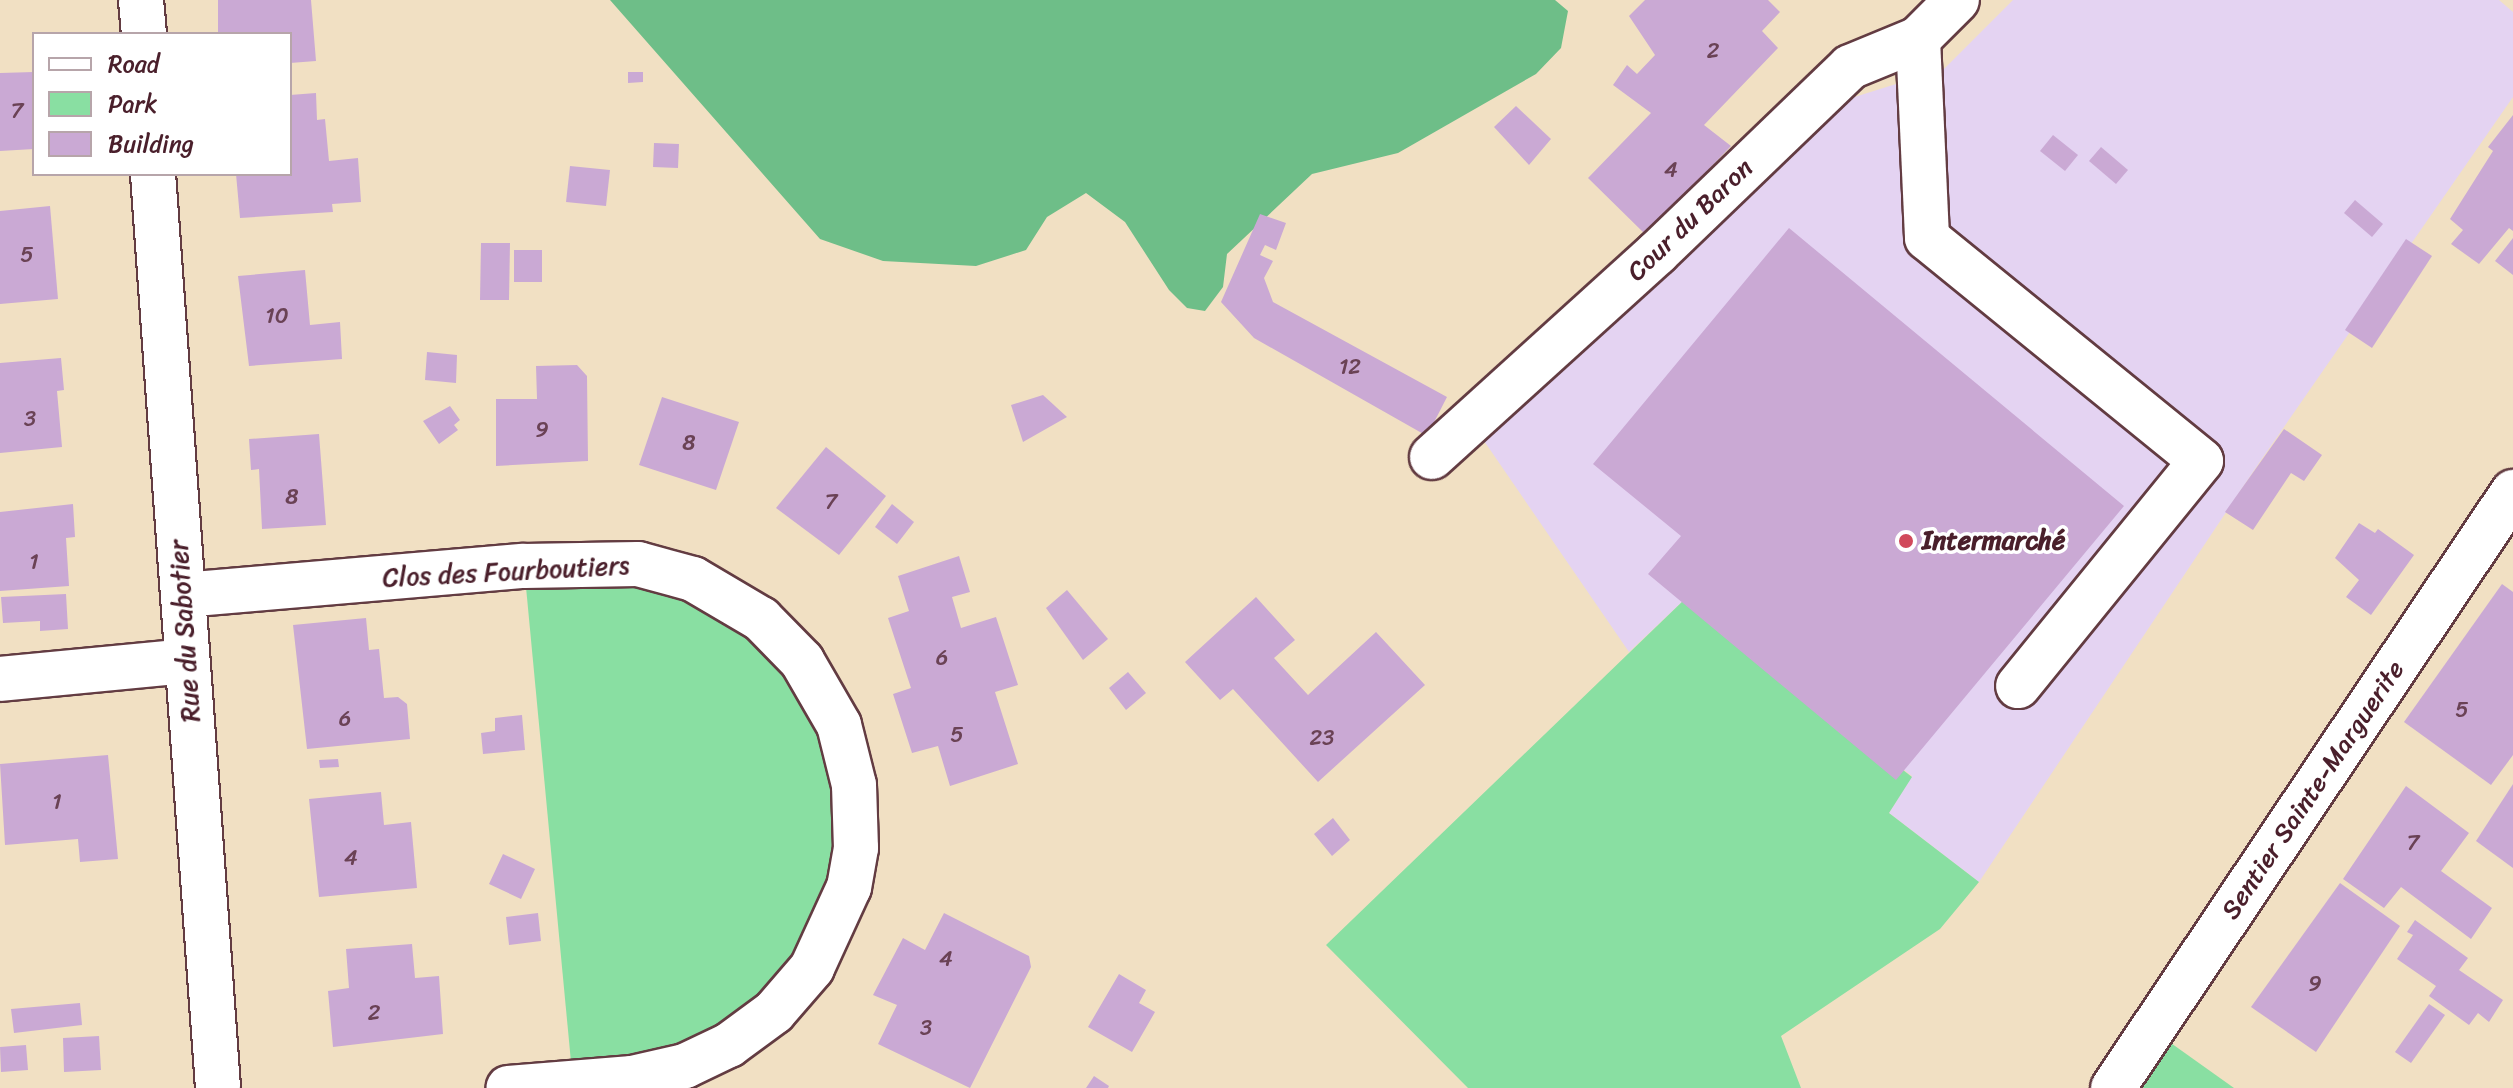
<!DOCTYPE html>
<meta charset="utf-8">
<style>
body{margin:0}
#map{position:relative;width:2513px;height:1088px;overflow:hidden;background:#f1e0c3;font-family:Sriracha,sans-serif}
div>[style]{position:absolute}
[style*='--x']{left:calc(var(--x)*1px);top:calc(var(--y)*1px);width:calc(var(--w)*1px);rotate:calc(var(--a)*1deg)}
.built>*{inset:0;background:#e4d3f2}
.green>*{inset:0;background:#89dfa2}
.forest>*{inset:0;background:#6ebe88}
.building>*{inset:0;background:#caa9d4}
.roads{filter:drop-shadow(2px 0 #633c42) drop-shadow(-2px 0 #633c42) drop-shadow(0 2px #633c42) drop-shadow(0 -2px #633c42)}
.minor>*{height:44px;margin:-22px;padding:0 22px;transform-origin:22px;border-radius:22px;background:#fff}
.dots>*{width:22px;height:22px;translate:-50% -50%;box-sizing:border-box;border:4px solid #fff;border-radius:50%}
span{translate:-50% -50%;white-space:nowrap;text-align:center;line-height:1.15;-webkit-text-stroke:7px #fff;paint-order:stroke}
.number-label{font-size:22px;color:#6a4255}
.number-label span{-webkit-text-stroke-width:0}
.street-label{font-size:26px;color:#4a1f2b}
.poi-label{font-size:26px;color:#4a1f2b;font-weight:700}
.left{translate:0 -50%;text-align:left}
.legend{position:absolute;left:32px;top:32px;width:260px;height:144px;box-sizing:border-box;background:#fff;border:2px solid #b7a5aa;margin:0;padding:10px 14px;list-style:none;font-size:24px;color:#4a1f2b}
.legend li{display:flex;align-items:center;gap:16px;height:40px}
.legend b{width:40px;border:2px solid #b7a5aa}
</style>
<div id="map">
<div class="built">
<div style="clip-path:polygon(2013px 0,2499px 0,2513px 12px,2513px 97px,2259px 463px,1979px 882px,1889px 813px,1912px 776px,1684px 600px,1629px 652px,1471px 422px,1829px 105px,1944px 69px)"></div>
</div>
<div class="green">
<div style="clip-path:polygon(638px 564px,802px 661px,856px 848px,774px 1012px,573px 1083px,524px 566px)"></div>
<div style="clip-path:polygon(1685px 599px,1912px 777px,1889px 813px,1979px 882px,1940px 929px,1781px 1036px,1801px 1088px,1468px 1088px,1326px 945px)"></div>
<div style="clip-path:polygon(2168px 1041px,2234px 1088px,2139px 1088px)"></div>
</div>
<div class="forest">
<div style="clip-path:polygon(610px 0,1555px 0,1568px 11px,1561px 48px,1536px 74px,1398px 153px,1312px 174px,1227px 254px,1223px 287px,1205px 311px,1187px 308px,1169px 290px,1125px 222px,1086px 193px,1047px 217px,1026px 250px,976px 266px,883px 261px,820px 239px)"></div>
</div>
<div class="building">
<div style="clip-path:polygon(218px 0,311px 0,316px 61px,290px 63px,290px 34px,218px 34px)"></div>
<div style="clip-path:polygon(1645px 0,1768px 0,1780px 12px,1762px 31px,1778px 48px,1704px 125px,1731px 146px,1646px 235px,1588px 178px,1651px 113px,1613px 85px,1627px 65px,1637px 74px,1655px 55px,1629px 16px)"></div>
<div style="clip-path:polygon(34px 72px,34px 149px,0 151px,0 73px)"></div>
<div style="clip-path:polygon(628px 72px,643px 72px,643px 82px,628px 83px)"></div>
<div style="clip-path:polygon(316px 93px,317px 120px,325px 119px,329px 161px,358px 158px,361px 202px,332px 204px,333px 212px,240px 218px,236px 174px,290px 174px,290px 95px)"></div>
<div style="clip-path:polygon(1516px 106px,1551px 139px,1529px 165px,1494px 127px)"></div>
<div style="clip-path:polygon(2513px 115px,2513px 231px,2509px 228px,2479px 264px,2451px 244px,2463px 230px,2450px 219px,2493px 151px,2488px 147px)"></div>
<div style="clip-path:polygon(2053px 135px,2078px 155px,2065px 171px,2040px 151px)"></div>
<div style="clip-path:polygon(654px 143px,679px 144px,678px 168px,653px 167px)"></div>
<div style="clip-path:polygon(2101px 147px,2128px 170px,2116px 184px,2089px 161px)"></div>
<div style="clip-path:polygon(570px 166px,610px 170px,606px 206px,566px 202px)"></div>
<div style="clip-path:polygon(2355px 200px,2383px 224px,2372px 237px,2344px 213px)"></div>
<div style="clip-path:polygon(50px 206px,58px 299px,0 304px,0 211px)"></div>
<div style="clip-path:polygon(1260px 214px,1286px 223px,1276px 250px,1265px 245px,1260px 255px,1273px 261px,1264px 278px,1273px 302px,1447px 397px,1427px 436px,1254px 338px,1221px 302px)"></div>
<div style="clip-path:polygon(1789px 228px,2124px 506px,1896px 780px,1648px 574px,1681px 536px,1593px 464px)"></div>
<div style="clip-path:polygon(2513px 238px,2513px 275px,2495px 261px)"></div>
<div style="clip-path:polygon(2406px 239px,2432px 256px,2372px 348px,2345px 330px)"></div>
<div style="clip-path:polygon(481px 243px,510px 243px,509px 300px,480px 300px)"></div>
<div style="clip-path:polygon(514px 250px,542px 250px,542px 282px,514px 282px)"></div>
<div style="clip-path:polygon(305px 270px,310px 325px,340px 322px,342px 359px,249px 366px,238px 276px)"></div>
<div style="clip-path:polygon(427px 352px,457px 355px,456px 383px,425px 380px)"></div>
<div style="clip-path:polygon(61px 358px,64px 390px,57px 391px,62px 447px,0 453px,0 363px)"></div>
<div style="clip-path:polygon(577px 365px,587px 376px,588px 461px,496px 466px,496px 399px,537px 399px,536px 366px)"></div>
<div style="clip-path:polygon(1043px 395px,1067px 417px,1023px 442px,1011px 405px)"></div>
<div style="clip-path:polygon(662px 397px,739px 422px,716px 490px,639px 465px)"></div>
<div style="clip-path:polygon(450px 406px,460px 420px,454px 425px,458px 430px,439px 444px,423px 421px)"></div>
<div style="clip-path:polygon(2284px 429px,2322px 455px,2304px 481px,2291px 473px,2253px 530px,2225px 512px)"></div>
<div style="clip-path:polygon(319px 434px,326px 525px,262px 529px,259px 469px,251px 470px,249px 439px)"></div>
<div style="clip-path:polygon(826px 447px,886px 496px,839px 555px,776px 508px)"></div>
<div style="clip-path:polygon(73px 504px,75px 537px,66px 538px,69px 586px,0 591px,0 512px)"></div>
<div style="clip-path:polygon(892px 504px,914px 522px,897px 544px,875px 527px)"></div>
<div style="clip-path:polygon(2359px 523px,2375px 533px,2378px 529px,2414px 555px,2371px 615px,2346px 597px,2359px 580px,2335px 558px)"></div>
<div style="clip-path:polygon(959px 556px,970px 592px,952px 597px,961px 628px,996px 617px,1018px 685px,995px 692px,1018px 764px,950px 786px,938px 746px,912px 753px,893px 694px,911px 688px,888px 618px,909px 611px,898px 576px)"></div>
<div style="clip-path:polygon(2502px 584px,2513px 592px,2513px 755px,2491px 785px,2404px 722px)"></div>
<div style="clip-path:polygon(1067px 590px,1108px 639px,1083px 660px,1046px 608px)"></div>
<div style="clip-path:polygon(66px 594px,68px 629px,40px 631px,40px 621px,3px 623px,1px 597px)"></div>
<div style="clip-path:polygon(1256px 597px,1295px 640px,1274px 658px,1308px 695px,1376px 632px,1425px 685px,1318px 782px,1233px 689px,1220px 700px,1185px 662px)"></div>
<div style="clip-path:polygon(366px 618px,369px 650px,379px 649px,384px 698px,398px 697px,407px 704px,410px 739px,307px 749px,293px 625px)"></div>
<div style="clip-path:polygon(1128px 672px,1146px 693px,1126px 710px,1109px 688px)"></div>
<div style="clip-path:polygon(522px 715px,525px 750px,483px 754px,481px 733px,495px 731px,495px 718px)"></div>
<div style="clip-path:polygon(108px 755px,118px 859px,80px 862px,78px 839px,5px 845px,0 764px)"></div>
<div style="clip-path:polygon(338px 759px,339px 767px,320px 768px,319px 760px)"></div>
<div style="clip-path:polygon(2513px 784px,2513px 868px,2476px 841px)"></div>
<div style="clip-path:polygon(2406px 786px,2469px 833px,2441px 871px,2492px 908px,2471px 939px,2401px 887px,2384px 908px,2343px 879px)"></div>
<div style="clip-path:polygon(381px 792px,384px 825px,411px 822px,417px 888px,319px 897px,309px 799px)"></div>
<div style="clip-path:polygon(1333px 818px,1350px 840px,1332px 856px,1314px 834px)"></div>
<div style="clip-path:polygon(503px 854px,535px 869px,521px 899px,489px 884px)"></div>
<div style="clip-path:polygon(2340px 883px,2400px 926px,2316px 1052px,2251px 1007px)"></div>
<div style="clip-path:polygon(538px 913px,541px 941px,509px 945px,506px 917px)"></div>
<div style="clip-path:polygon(944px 913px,1029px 956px,1031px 967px,970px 1088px,878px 1044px,897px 1005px,873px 995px,903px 938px,925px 950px)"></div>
<div style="clip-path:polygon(2415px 920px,2468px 958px,2459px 970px,2503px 1000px,2489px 1022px,2478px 1013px,2469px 1025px,2429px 996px,2436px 986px,2397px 959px,2413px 935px,2407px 932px)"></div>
<div style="clip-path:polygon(412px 944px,415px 978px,439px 976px,443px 1034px,333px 1047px,328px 991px,349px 988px,346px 949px)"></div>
<div style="clip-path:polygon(1119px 974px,1146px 990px,1139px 1003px,1155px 1012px,1132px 1052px,1088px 1027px)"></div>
<div style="clip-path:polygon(80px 1003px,82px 1025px,14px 1033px,11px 1009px)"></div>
<div style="clip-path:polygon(2429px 1004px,2445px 1015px,2411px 1063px,2395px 1052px)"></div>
<div style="clip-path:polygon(99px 1036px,101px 1070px,64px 1072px,63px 1038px)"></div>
<div style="clip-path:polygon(26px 1045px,28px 1070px,1px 1072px,0 1047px)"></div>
<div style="clip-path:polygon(1094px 1076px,1109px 1086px,1108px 1088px,1086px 1088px)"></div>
</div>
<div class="roads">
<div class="minor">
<div style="--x:141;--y:0;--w:34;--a:85"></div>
<div style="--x:1918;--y:39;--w:199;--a:87.4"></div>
<div style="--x:1927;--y:238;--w:353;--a:39.1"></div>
<div style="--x:2201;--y:461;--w:290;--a:129.1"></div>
<div style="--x:153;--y:174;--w:916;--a:85.93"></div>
<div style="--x:1432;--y:457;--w:304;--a:-42.2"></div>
<div style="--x:1657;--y:253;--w:268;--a:-43.9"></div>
<div style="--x:1850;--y:67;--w:74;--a:-22.4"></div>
<div style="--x:1918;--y:39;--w:55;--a:-45"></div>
<div style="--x:183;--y:595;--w:342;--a:-4.9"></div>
<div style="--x:524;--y:566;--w:114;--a:-1"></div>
<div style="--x:638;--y:564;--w:57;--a:15.3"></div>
<div style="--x:693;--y:579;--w:79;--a:30.5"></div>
<div style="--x:761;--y:619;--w:59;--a:45.7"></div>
<div style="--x:802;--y:661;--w:74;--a:60"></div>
<div style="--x:839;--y:725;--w:62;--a:76"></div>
<div style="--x:854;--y:785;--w:63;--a:88.2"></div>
<div style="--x:856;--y:848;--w:40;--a:100"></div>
<div style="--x:849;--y:887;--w:89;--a:114.6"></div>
<div style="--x:812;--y:968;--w:58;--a:130.8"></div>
<div style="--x:774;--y:1012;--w:56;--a:143.7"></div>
<div style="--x:729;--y:1045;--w:49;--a:154.5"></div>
<div style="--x:685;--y:1066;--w:54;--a:167.2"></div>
<div style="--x:632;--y:1078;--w:124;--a:175.4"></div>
<div style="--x:0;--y:679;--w:188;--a:-5.5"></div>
<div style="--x:2113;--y:1088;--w:718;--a:-56.13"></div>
</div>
</div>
<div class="dots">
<div style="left:1906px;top:541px;background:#d1495b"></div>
</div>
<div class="number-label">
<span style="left:1713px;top:51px">2</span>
<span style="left:17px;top:111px">7</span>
<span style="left:1671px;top:170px">4</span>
<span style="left:27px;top:255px">5</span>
<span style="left:277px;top:316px">10</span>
<span style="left:1350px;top:367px">12</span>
<span style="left:30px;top:419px">3</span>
<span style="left:542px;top:430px">9</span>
<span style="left:689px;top:443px">8</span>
<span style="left:292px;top:497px">8</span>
<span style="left:831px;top:502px">7</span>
<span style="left:34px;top:562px">1</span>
<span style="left:942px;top:658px">6</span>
<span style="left:2462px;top:710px">5</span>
<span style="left:345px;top:719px">6</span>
<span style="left:957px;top:735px">5</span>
<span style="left:1322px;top:738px">23</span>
<span style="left:57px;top:802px">1</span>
<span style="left:2413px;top:843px">7</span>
<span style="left:351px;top:858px">4</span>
<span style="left:946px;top:959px">4</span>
<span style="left:2315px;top:984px">9</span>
<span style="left:374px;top:1013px">2</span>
<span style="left:926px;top:1028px">3</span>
</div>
<div class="street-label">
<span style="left:1690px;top:220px;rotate:-44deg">Cour du Baron</span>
<span style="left:506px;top:572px;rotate:-3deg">Clos des Fourboutiers</span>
<span style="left:185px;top:631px;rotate:-94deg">Rue du Sabotier</span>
<span style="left:2313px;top:790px;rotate:-56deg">Sentier Sainte-Marguerite</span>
</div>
<div class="poi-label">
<span class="left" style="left:1922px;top:541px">Intermarché</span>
</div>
<ul class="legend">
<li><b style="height:10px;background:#fff"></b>Road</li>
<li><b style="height:22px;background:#89dfa2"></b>Park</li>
<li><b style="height:22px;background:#caa9d4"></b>Building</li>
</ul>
</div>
